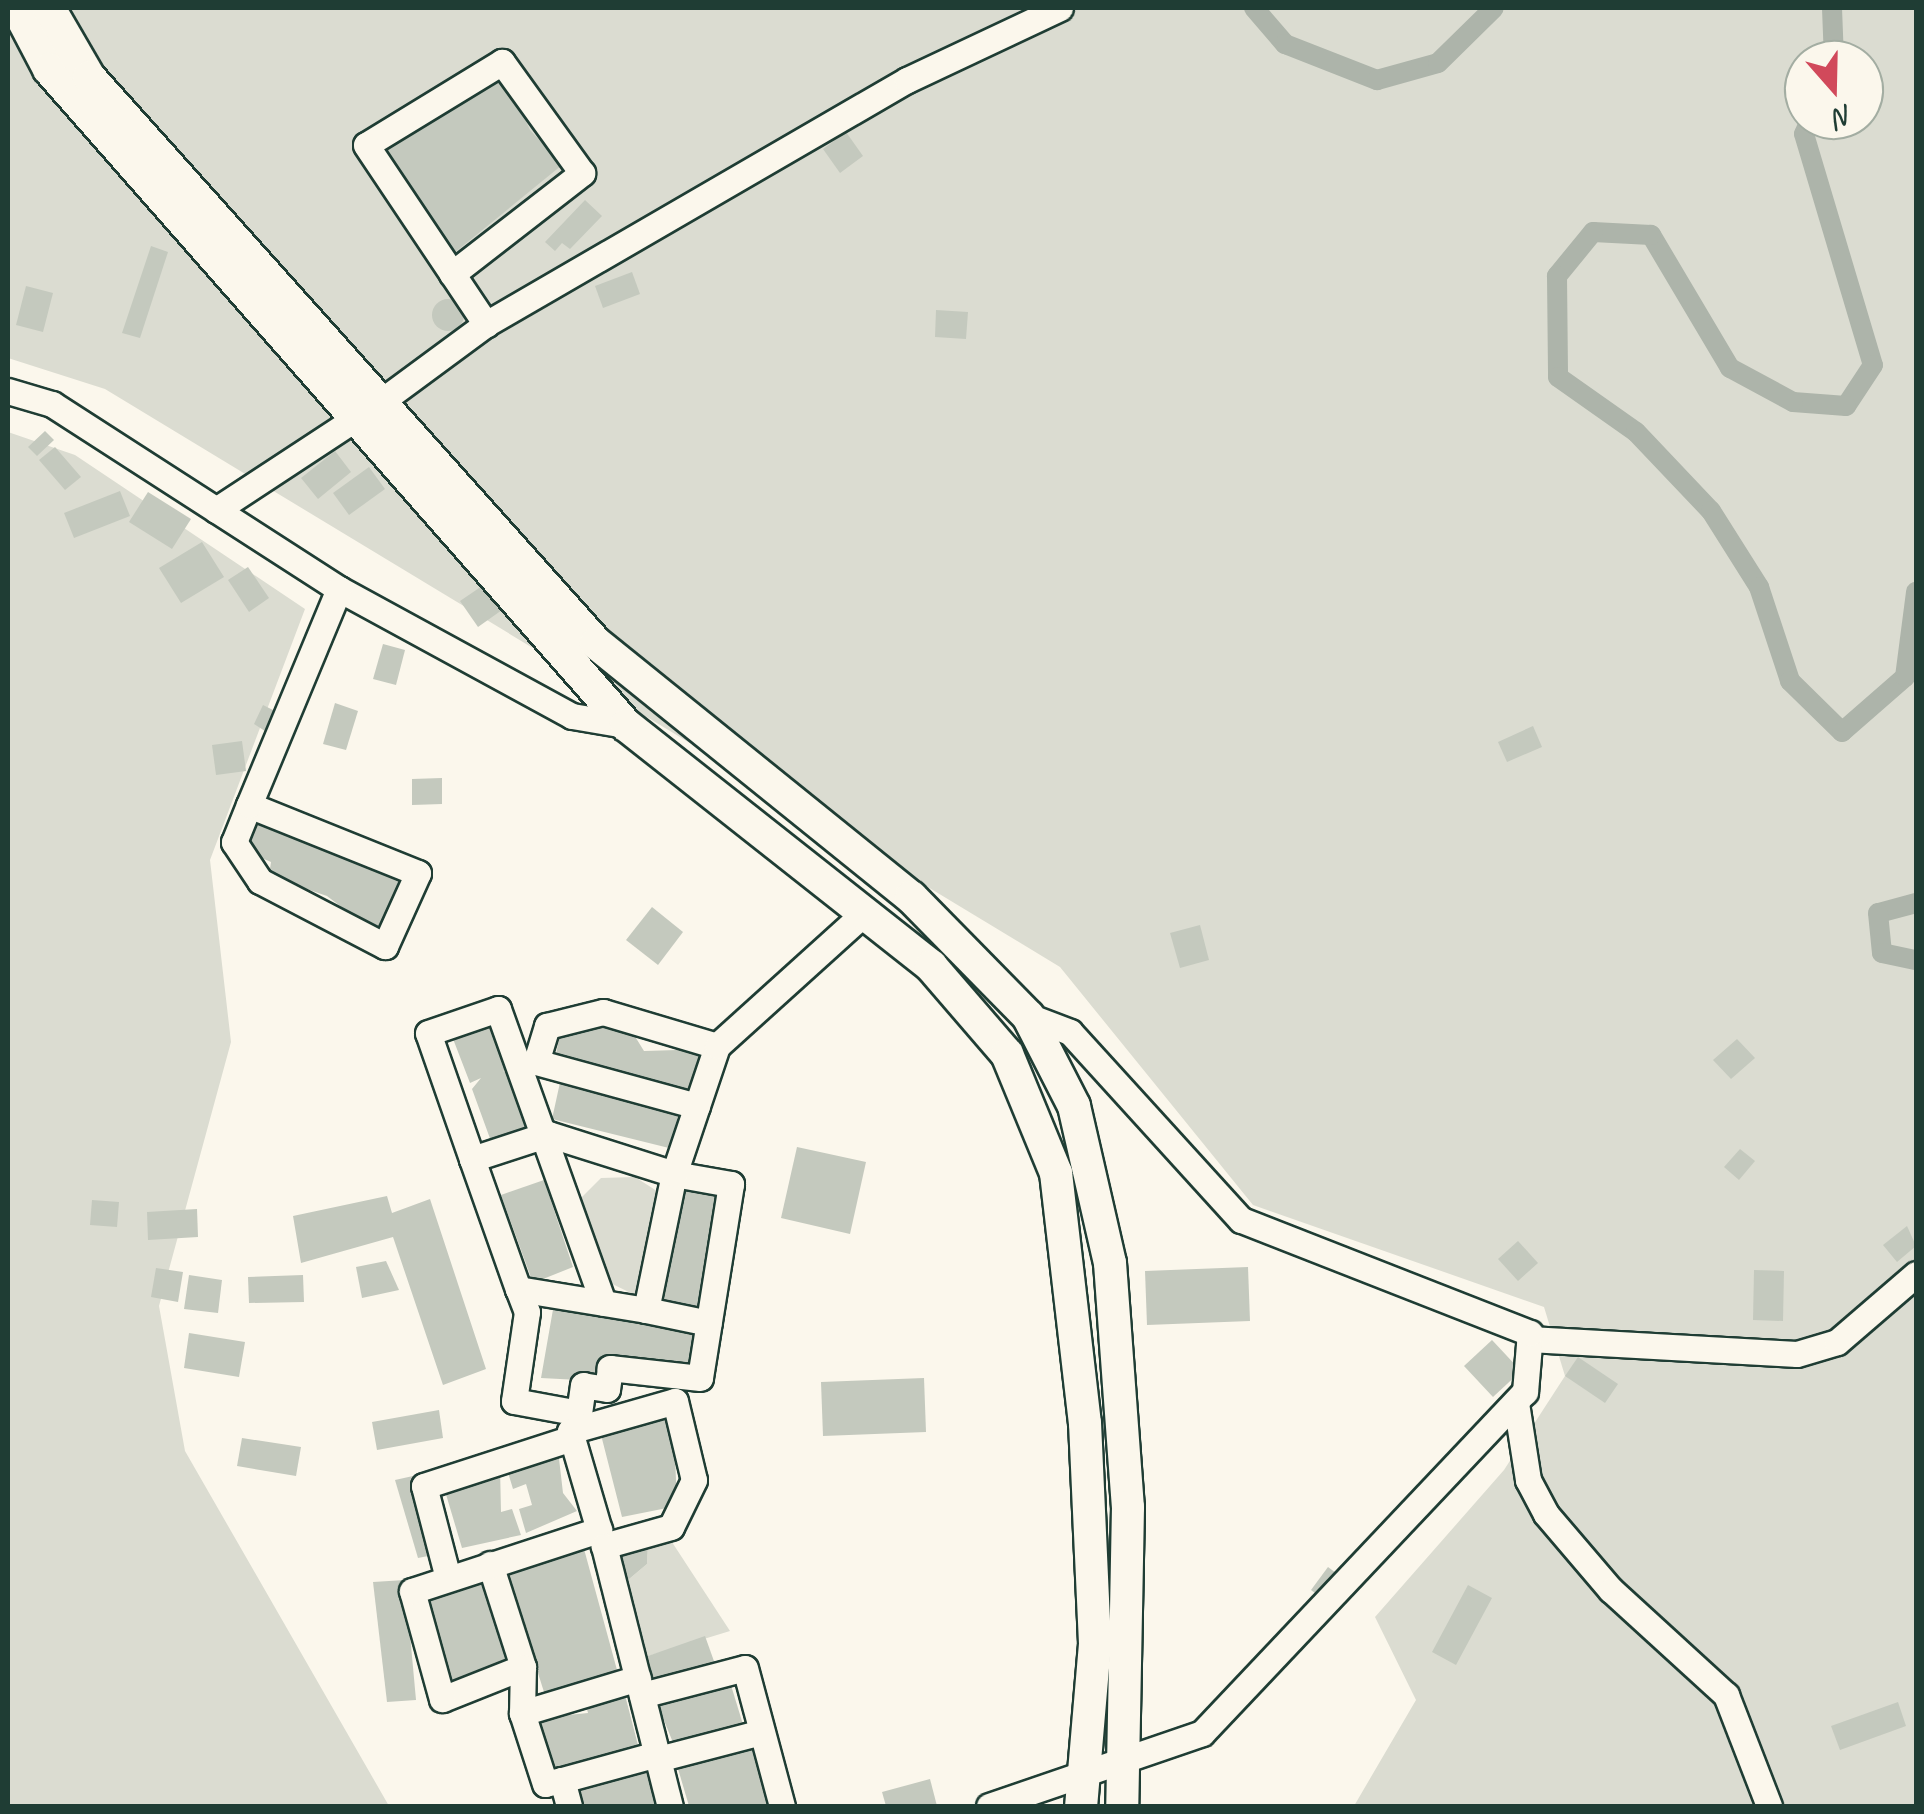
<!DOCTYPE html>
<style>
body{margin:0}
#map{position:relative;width:1924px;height:1814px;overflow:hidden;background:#fbf7ec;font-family:Caveat,sans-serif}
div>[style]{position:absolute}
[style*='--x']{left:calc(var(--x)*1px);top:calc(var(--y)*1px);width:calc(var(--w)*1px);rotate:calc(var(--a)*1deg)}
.green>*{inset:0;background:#dbdcd1}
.canal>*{height:20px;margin:-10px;padding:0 10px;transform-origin:10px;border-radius:10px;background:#adb4aa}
.building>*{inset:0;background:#c4c9be}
.round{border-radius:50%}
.roads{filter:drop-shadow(2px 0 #1f3d34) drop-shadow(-2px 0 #1f3d34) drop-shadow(0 2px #1f3d34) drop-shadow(0 -2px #1f3d34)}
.minor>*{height:25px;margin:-12.5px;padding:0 12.5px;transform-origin:12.5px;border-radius:12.5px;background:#fbf7ec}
.major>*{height:32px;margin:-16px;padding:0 16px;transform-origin:16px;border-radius:16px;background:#fbf7ec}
span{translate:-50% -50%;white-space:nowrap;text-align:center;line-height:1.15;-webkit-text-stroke:9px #fbf7ec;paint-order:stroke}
.frame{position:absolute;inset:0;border:10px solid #1f3d34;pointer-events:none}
.north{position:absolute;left:1784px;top:40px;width:100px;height:100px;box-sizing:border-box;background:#fbf7ec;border:2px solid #a3ada2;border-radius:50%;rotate:160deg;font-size:28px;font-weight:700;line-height:40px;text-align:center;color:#1f3d34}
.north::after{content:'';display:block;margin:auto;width:35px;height:45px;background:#d1495b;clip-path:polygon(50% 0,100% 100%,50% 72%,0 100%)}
</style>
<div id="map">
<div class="green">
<div style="clip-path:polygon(evenodd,8px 8px,1916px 8px,1916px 1806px,1354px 1806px,1416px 1700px,1375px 1617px,1504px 1470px,1565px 1376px,1544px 1307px,1253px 1205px,1060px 967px,105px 389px,8px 358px,8px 8px,1804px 60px,1864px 60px,1864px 120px,1804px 120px,1804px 60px)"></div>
<div style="clip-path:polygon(8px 432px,75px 455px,305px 609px,210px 860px,231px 1042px,159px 1306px,185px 1451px,389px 1806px,8px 1806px)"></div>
<div style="clip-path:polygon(635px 1177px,660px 1193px,635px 1295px,604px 1280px,578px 1201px,601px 1178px)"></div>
<div style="clip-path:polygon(668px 1536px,730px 1631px,645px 1657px,628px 1580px,647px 1564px,648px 1544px)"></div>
</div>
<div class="canal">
<div style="--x:1254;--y:8;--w:48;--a:49.3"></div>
<div style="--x:1285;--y:44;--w:99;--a:21.4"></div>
<div style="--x:1377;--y:80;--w:63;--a:-15.6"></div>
<div style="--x:1438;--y:63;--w:78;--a:-44.5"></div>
<div style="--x:1832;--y:8;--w:52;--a:87.8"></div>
<div style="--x:1810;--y:120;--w:15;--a:113"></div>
<div style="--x:1804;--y:134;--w:241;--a:73.4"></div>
<div style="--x:1873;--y:365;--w:49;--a:123.4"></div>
<div style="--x:1846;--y:406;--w:53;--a:-175.7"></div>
<div style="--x:1793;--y:402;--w:72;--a:-151.6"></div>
<div style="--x:1730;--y:368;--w:155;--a:-120.7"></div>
<div style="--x:1651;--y:235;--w:58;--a:-177"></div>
<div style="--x:1593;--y:232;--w:57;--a:129.3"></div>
<div style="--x:1557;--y:276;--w:101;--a:89.4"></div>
<div style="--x:1558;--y:377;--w:95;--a:35.2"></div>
<div style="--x:1636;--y:432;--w:109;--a:46.5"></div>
<div style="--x:1711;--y:511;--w:90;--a:57.7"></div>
<div style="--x:1759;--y:587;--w:99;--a:71.7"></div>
<div style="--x:1790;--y:681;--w:73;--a:44.4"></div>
<div style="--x:1842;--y:732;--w:84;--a:-41.1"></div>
<div style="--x:1905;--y:677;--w:86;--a:-82.6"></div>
<div style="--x:1916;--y:903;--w:39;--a:165"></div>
<div style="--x:1878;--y:913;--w:40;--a:84.3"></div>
<div style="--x:1882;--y:953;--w:35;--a:12"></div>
</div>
<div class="building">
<div style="clip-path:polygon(504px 74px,530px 130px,562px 165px,453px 254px,375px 150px)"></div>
<div style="clip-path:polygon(846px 132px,863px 156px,840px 173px,823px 149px)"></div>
<div style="clip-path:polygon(585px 200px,602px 216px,570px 249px,562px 243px,555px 251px,545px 242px)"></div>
<div style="clip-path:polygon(151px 246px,168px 252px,140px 338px,122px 333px)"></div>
<div style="clip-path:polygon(632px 272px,640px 294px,603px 308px,595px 286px)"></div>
<div style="clip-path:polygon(26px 286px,53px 293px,43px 332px,16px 325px)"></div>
<div class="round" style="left:432px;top:299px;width:32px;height:32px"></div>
<div style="clip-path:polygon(936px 310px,968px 312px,966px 339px,935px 337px)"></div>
<div style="clip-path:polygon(45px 431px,54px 440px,37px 456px,28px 447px)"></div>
<div style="clip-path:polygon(55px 447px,81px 477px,65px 490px,39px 460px)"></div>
<div style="clip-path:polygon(335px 451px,351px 472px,318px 499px,301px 478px)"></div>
<div style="clip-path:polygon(369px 467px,385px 489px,349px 515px,333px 493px)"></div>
<div style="clip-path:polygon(120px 491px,130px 516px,74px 538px,64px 513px)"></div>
<div style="clip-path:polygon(148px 492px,191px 519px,172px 549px,129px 522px)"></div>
<div style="clip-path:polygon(202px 542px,224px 577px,181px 603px,159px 568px)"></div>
<div style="clip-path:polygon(248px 567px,269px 598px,249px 612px,228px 580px)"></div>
<div style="clip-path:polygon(485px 584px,502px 610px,478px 627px,460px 601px)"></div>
<div style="clip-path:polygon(383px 644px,405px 650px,396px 685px,373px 679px)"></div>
<div style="clip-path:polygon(335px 703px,358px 711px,346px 750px,323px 744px)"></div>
<div style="clip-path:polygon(263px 705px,275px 711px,265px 731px,254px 724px)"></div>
<div style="clip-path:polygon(1533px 726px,1542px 747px,1507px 762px,1498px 742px)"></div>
<div style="clip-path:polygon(242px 741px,246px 771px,216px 775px,212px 745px)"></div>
<div style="clip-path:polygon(442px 778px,442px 804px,412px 805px,412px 779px)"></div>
<div style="clip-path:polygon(256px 816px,412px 886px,386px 941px,327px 896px,269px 876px,271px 862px,241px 849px)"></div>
<div style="clip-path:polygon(652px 907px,683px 932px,658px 965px,626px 940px)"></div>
<div style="clip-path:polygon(1200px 925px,1209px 960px,1180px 968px,1170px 933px)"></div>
<div style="clip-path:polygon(491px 1015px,511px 1068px,503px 1071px,514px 1075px,534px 1129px,492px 1144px,472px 1089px,481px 1078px,470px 1083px,450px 1031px)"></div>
<div style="clip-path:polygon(586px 1020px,631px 1030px,644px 1051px,710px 1049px,689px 1098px,555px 1059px,559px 1039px)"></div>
<div style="clip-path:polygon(1737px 1039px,1755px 1058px,1731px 1079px,1713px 1060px)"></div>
<div style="clip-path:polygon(561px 1078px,679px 1107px,675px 1139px,669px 1148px,552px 1119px)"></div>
<div style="clip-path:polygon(797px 1147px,866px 1162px,850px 1234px,781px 1218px)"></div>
<div style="clip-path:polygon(1740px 1149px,1755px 1161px,1739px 1180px,1724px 1167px)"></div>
<div style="clip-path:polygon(544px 1180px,573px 1267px,533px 1283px,501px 1195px)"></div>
<div style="clip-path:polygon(678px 1186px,723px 1192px,705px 1311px,660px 1304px)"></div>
<div style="clip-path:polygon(387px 1196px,392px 1213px,430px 1199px,486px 1369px,443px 1385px,393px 1237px,301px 1263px,293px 1216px)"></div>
<div style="clip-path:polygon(92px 1200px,119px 1202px,117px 1227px,90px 1225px)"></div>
<div style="clip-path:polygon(197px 1209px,198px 1237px,148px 1240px,147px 1212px)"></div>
<div style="clip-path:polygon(1907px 1226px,1916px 1246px,1897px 1262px,1883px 1245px)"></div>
<div style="clip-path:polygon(1518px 1241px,1538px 1263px,1518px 1281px,1498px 1259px)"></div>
<div style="clip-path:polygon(386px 1261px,399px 1290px,362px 1298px,356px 1267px)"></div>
<div style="clip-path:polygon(1248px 1267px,1250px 1321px,1147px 1325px,1145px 1271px)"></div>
<div style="clip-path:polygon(156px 1268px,183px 1272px,178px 1302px,151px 1297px)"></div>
<div style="clip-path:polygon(1754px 1270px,1784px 1271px,1783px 1321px,1753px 1320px)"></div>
<div style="clip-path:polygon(189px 1275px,222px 1280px,218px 1313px,184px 1309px)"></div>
<div style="clip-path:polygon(303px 1275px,304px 1302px,249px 1303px,248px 1277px)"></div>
<div style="clip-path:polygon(555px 1298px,703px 1327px,697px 1371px,605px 1356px,598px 1381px,541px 1378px)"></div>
<div style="clip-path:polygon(189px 1333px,245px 1342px,239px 1377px,184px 1368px)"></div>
<div style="clip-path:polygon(1492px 1340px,1521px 1371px,1493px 1397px,1464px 1366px)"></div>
<div style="clip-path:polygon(1578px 1357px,1618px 1384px,1605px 1403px,1565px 1376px)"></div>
<div style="clip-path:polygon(924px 1378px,926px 1432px,823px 1436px,821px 1382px)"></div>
<div style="clip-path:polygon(674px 1407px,686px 1452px,675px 1455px,677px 1506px,622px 1517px,599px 1427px)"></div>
<div style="clip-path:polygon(439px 1410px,443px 1438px,377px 1450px,372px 1422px)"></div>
<div style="clip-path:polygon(242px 1438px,301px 1447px,296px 1476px,237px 1466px)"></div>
<div style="clip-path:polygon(558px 1450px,563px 1493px,577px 1511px,526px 1533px,519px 1509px,532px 1505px,526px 1484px,513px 1489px,506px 1466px)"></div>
<div style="clip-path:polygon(500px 1467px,501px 1512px,512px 1509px,521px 1535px,462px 1548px,445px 1491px)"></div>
<div style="clip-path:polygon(422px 1474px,433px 1555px,418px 1558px,395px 1480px)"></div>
<div style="clip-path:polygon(648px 1544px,647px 1564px,628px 1580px,616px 1548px)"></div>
<div style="clip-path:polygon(584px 1549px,617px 1670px,544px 1692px,507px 1576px)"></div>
<div style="clip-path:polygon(1328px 1567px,1336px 1573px,1319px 1596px,1311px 1590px)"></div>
<div style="clip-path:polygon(405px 1580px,416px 1700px,387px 1702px,373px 1582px)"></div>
<div style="clip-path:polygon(491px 1581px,516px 1659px,446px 1682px,421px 1604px)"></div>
<div style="clip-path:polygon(1468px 1585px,1492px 1598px,1456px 1665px,1432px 1652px)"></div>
<div style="clip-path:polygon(705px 1636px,715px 1664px,656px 1685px,645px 1657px)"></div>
<div style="clip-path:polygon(730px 1682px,745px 1731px,676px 1750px,657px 1703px)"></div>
<div style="clip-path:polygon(625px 1695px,639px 1749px,551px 1771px,537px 1718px,588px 1713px,586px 1705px)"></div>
<div style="clip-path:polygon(1898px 1702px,1906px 1726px,1840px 1750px,1831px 1726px)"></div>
<div style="clip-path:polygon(753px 1741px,772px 1806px,689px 1806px,676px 1762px)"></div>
<div style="clip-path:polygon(646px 1767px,656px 1806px,584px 1806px,579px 1784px)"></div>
<div style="clip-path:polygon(930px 1779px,937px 1806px,886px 1806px,882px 1792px)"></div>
</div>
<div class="roads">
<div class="minor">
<div style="--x:452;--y:274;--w:165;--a:-37.8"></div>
<div style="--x:582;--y:173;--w:137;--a:-125.8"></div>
<div style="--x:502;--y:62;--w:159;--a:148.6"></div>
<div style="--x:366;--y:145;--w:216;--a:56.2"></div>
<div style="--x:8;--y:391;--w:46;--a:16.5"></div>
<div style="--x:52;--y:404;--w:341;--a:32.8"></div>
<div style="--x:339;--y:589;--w:265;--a:28.6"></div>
<div style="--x:572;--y:716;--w:55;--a:9.5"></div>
<div style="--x:383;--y:400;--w:128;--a:-36.4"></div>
<div style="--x:486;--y:324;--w:487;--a:-30.1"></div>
<div style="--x:907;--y:80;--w:169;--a:-25.2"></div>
<div style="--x:216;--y:510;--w:171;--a:-33.3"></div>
<div style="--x:249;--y:805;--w:40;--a:112"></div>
<div style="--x:234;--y:842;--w:47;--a:56.3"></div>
<div style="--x:260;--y:881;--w:141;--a:27.5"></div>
<div style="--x:385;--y:946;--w:80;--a:-65.7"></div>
<div style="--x:418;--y:873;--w:182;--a:-158.1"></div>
<div style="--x:249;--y:805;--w:234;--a:-67.4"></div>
<div style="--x:697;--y:1106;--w:167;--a:-164.7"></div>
<div style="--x:536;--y:1062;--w:38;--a:-73"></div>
<div style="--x:547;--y:1026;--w:58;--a:-14"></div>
<div style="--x:603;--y:1012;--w:119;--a:16.6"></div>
<div style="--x:472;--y:1159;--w:133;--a:-109.2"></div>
<div style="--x:428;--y:1033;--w:74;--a:-18.9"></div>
<div style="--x:498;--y:1009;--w:312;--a:70.3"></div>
<div style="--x:518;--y:1289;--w:130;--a:9.3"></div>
<div style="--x:646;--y:1310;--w:139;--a:-78.4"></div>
<div style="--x:674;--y:1174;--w:58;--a:10"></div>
<div style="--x:731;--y:1184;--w:196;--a:99.1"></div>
<div style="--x:700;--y:1378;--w:91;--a:-173.7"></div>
<div style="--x:610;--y:1368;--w:21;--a:98"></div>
<div style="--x:607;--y:1389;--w:24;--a:-171"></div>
<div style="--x:583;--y:1385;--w:28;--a:98"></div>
<div style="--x:579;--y:1413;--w:66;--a:-169.5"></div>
<div style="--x:514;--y:1401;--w:90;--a:-81.7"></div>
<div style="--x:527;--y:1312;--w:25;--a:-111"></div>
<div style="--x:518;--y:1289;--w:138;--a:-109.5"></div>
<div style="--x:472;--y:1159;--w:80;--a:-18.2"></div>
<div style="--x:548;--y:1134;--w:132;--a:17.6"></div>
<div style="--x:674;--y:1174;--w:135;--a:-71.4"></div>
<div style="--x:717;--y:1046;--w:198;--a:-42.1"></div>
<div style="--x:646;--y:1310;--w:64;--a:11.7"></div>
<div style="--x:1529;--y:1339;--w:268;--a:3.2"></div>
<div style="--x:1797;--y:1354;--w:42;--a:-16.7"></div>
<div style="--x:1837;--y:1342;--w:104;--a:-40.7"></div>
<div style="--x:1516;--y:1403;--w:78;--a:81.1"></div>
<div style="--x:1528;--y:1480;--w:38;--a:62"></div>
<div style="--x:1546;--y:1514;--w:100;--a:49.5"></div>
<div style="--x:1611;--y:1590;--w:156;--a:42.4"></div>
<div style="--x:1726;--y:1695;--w:119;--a:68.8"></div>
<div style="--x:490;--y:1564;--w:108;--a:72.2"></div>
<div style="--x:448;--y:1578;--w:95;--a:-104.6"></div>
<div style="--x:424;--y:1486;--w:156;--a:-18"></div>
<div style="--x:642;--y:1695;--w:106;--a:-14.7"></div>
<div style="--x:745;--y:1668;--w:143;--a:75"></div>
<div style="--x:522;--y:1713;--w:121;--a:-16.8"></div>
<div style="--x:658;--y:1759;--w:107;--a:-14.6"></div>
<div style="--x:562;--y:1780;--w:98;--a:-15.3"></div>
<div style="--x:569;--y:1806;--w:27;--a:-105"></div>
<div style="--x:562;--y:1780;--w:17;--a:167"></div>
<div style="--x:545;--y:1784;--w:75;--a:-107.9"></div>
<div style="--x:522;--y:1713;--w:46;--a:-88.8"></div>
<div style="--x:523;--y:1667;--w:87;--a:158.4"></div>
<div style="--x:442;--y:1699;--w:112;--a:-105.5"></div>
<div style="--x:412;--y:1591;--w:197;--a:-18.1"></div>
<div style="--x:599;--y:1530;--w:103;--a:-106.3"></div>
<div style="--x:570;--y:1431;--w:109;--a:-15.9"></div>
<div style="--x:675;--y:1401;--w:81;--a:76.5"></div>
<div style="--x:694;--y:1480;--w:52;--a:116.1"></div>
<div style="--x:671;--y:1527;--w:70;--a:164.2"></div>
<div style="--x:604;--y:1546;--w:268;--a:75.8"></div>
<div style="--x:989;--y:1806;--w:225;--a:-18.9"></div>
<div style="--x:1202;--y:1733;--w:470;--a:-46.6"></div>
<div style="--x:1525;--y:1392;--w:59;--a:-85.2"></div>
<div style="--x:1530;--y:1333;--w:310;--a:-158.6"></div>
<div style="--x:1241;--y:1220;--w:254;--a:-132.3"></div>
<div style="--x:1070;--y:1032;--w:45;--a:-159.1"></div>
</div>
<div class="major">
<div style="--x:17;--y:8;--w:69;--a:62.3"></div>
<div style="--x:49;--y:69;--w:874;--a:48.67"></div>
<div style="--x:626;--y:725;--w:389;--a:38.3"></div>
<div style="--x:931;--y:966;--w:116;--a:49.2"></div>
<div style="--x:1007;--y:1054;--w:129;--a:67.6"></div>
<div style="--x:1056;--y:1173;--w:252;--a:83.4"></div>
<div style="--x:1085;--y:1423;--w:221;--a:87.4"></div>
<div style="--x:1095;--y:1644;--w:163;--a:94.9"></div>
<div style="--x:49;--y:8;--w:80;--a:59.9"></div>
<div style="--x:89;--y:77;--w:760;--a:48.15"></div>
<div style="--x:596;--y:643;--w:405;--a:38.9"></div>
<div style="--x:911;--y:897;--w:167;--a:45.5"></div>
<div style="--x:1028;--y:1016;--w:101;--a:62.9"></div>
<div style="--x:1074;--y:1106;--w:161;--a:77.1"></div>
<div style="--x:1110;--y:1263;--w:245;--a:85.8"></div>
<div style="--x:1128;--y:1507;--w:299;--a:91.1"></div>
</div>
</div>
<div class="frame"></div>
<div class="north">N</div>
</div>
